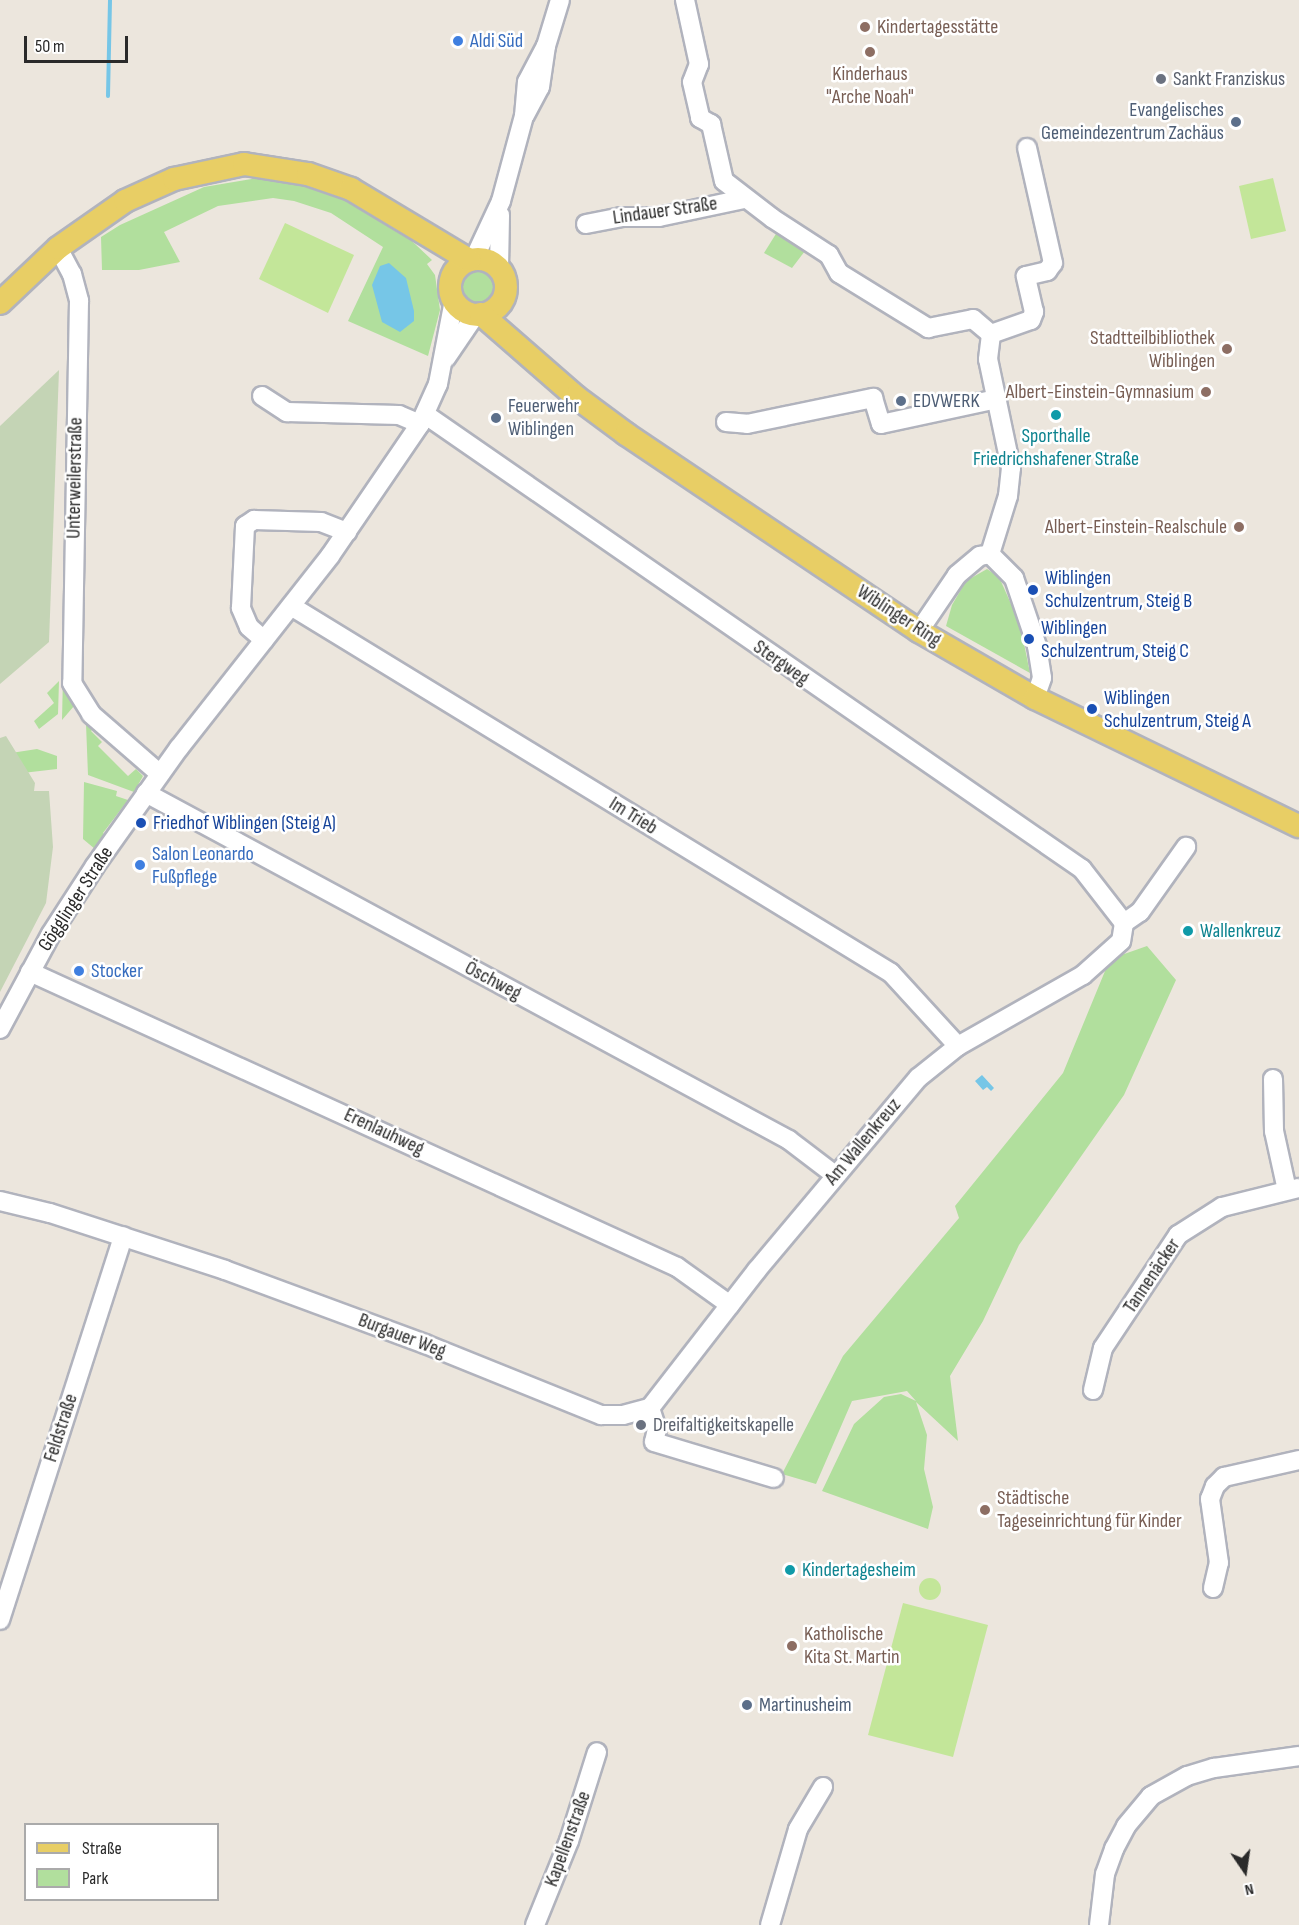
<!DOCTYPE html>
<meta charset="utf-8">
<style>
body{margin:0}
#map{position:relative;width:1299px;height:1925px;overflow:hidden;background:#ece6dd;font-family:"Sofia Sans Condensed",sans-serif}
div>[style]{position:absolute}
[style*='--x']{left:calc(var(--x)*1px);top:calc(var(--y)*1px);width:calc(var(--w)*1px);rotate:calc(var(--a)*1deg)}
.green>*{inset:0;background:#b1df9d}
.round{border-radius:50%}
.cemetery>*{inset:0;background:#c4d4b5}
.pitch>*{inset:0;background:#c3e699}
.water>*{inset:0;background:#76c6e7}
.stream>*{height:4px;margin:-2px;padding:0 2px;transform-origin:2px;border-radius:2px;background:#76c6e7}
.roads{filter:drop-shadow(2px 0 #b1b3bd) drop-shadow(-2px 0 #b1b3bd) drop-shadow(0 2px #b1b3bd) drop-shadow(0 -2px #b1b3bd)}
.minor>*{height:18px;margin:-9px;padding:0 9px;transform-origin:9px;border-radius:9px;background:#fff}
.major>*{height:22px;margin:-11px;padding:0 11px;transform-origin:11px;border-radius:11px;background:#e8ce65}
.major>.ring{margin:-11px;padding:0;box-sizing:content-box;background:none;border:22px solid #e8ce65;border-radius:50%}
.dots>*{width:16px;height:16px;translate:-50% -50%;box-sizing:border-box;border:3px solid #fff;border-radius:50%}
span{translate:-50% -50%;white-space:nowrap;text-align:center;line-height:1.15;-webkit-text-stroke:5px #fff;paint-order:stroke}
.education-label{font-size:20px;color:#785e54}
.left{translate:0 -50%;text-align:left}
.right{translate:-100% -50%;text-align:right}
.shop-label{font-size:20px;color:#366cbe}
.worship-label{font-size:20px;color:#5b616d}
.service-label{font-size:20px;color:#4e5e75}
.street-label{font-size:20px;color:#2a2a2a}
.culture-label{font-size:20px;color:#0d838f}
.transit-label{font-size:20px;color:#164399}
.legend{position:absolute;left:24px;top:1823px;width:195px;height:78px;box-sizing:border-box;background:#fff;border:2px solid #aaa;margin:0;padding:8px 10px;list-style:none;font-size:18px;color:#2a2a2a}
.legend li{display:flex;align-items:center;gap:12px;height:30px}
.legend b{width:30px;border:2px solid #aaa}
.north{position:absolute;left:1215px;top:1841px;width:60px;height:60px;-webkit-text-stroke:4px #fff;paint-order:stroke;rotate:167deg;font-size:16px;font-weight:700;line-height:24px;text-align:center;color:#2a2a2a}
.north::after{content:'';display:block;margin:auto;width:21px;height:27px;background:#2a2a2a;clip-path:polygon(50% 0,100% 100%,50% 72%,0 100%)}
.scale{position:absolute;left:24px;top:36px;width:104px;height:27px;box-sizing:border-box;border:3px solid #2a2a2a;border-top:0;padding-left:8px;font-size:18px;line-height:21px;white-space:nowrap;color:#2a2a2a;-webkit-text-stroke:4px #fff;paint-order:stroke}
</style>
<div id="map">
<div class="green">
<div style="clip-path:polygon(258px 178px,295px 182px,348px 198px,396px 226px,432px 260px,427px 264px,435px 275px,440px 310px,428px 356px,348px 321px,383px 247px,331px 213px,294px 201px,273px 198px,218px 206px,164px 232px,180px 262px,139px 270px,102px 270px,101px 237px,120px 225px,204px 187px)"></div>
<div style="clip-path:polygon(779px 229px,808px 247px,792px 268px,764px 253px)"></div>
<div class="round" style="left:458px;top:265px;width:42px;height:42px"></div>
<div style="clip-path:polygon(987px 569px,999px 577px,1020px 624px,1030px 673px,946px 626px,952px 605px,966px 581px)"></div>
<div style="clip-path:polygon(63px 675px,74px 706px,62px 720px)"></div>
<div style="clip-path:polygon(59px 681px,58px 714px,39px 729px,34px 721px,54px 703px,47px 693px)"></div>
<div style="clip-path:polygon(91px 723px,95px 727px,91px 731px,102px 742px,98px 746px,128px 776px,136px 769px,143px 776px,134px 792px,88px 775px,86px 724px)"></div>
<div style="clip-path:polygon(37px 749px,57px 756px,57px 769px,14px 774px,11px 753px)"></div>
<div style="clip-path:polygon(84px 782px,117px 791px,116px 796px,128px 800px,103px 833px,107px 837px,95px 849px,83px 839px)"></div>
<div style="clip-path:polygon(1147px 946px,1176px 980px,1124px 1095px,1019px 1245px,983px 1321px,950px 1376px,958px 1441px,916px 1402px,927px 1435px,924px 1469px,933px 1507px,928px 1529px,822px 1491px,854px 1424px,884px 1397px,901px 1394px,916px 1401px,907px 1391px,852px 1401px,816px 1484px,782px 1474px,843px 1356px,959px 1218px,955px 1206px,1063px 1073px,1110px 959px)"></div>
</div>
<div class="cemetery">
<div style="clip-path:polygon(59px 370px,49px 642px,0 684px,0 426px)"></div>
<div style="clip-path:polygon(6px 736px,35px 783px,34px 791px,49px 791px,53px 847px,46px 903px,0 992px,0 738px)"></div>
</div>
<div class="pitch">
<div style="clip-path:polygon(1273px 178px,1286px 231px,1251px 239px,1239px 186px)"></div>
<div style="clip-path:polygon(285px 223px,354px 255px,328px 313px,259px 279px)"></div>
<div class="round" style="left:919px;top:1578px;width:22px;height:22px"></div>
<div style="clip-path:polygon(903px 1603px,988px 1625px,953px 1757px,868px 1735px)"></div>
</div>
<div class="water">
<div style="clip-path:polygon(389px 263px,406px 278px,414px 311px,414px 321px,400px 332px,382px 322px,372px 285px,380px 266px)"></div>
<div style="clip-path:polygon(982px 1075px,994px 1088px,991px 1091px,987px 1087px,983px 1090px,975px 1081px)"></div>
</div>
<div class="stream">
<div style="--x:108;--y:96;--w:96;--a:-88.8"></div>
</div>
<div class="roads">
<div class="minor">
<div style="--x:685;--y:0;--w:66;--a:77.7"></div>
<div style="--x:699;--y:64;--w:19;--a:111"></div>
<div style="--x:692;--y:82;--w:37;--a:77"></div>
<div style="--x:700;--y:118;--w:13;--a:29"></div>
<div style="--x:711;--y:124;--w:58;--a:77.2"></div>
<div style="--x:724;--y:181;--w:61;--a:37.6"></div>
<div style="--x:772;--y:218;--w:68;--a:33"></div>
<div style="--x:829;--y:255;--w:21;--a:61"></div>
<div style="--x:839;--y:273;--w:105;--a:31.7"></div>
<div style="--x:928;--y:328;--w:46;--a:-11.3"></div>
<div style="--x:973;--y:319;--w:23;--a:40"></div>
<div style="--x:525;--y:115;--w:32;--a:-62"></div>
<div style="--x:540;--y:87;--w:41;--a:-81.7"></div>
<div style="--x:546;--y:46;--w:48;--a:-73.1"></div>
<div style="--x:586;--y:224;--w:36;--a:-11"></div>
<div style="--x:621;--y:217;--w:38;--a:0"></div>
<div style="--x:659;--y:217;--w:87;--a:-12"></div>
<div style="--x:58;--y:248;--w:30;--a:62"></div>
<div style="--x:72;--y:274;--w:28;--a:75"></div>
<div style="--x:79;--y:301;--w:382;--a:91"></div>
<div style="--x:72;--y:683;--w:36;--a:58"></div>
<div style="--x:91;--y:714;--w:91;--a:41"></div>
<div style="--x:474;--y:259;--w:64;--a:-65"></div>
<div style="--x:501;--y:201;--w:88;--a:-74.9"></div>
<div style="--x:524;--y:116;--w:34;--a:-85"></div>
<div style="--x:527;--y:82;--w:41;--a:-62.2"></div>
<div style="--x:499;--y:268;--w:53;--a:-88.9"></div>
<div style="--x:991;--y:334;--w:42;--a:-19.3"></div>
<div style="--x:1031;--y:320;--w:9;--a:-69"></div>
<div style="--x:1034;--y:312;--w:37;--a:-103"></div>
<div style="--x:1026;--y:276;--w:22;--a:-13"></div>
<div style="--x:1047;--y:271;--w:10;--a:-53"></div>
<div style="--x:1053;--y:263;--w:118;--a:-102.7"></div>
<div style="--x:446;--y:358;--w:53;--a:-55.7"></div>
<div style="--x:262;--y:396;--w:30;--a:33"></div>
<div style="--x:287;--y:412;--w:112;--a:1.5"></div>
<div style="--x:399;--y:415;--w:23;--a:23"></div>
<div style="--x:426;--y:415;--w:798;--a:34.69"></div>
<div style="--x:1082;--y:869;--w:68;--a:52.1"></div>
<div style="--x:1124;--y:923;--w:18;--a:99"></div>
<div style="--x:1121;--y:941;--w:51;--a:138.2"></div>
<div style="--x:1083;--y:975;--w:144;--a:150.4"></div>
<div style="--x:958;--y:1046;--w:51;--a:141.3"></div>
<div style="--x:918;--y:1078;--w:251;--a:130"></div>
<div style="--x:757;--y:1270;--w:175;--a:127.8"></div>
<div style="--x:726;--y:422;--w:21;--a:5"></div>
<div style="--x:747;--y:424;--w:129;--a:-11.7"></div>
<div style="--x:873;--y:398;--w:27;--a:73"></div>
<div style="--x:881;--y:424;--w:119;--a:-12.2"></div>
<div style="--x:990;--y:554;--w:61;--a:-72.8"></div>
<div style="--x:1008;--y:496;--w:28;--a:-84"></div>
<div style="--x:1011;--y:468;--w:111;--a:-101.9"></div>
<div style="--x:988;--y:359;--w:25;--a:-83"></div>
<div style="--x:291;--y:606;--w:703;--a:31.45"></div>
<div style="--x:891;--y:973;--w:99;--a:47.5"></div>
<div style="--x:919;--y:631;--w:68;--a:-55.8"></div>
<div style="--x:957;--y:575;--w:30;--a:-40"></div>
<div style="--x:980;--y:556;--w:10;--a:-11"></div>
<div style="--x:990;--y:554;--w:34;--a:45"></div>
<div style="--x:1014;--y:578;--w:72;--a:71.3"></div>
<div style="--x:1037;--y:646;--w:32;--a:81"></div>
<div style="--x:1042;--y:678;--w:21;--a:109"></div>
<div style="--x:264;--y:640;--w:20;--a:-139"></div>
<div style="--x:249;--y:627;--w:21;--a:-113"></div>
<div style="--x:241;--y:608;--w:82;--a:-87.2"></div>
<div style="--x:245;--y:526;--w:11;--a:-34"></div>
<div style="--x:254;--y:520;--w:67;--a:1.7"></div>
<div style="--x:321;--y:522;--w:28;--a:21"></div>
<div style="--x:146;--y:793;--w:731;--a:28.35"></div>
<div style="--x:789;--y:1140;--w:58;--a:37.3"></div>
<div style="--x:1124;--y:923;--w:19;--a:-35"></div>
<div style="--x:1140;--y:912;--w:80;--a:-54.7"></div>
<div style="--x:30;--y:972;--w:711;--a:24.51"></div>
<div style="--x:677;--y:1267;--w:65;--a:35.6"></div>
<div style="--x:0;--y:1029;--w:108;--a:-61.8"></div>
<div style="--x:51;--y:934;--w:81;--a:-57.1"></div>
<div style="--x:95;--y:866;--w:145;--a:-54.6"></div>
<div style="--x:179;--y:748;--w:244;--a:-51.8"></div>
<div style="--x:330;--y:556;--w:160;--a:-55.7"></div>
<div style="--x:420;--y:424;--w:44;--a:-65.8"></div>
<div style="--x:438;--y:384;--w:86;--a:-79.2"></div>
<div style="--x:1273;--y:1079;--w:52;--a:88.9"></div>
<div style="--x:1274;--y:1131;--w:60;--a:77.6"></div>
<div style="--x:0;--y:1201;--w:51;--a:13.5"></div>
<div style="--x:50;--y:1213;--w:184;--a:18"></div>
<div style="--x:225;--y:1270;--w:213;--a:20.3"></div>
<div style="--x:425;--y:1344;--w:190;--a:22"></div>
<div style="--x:601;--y:1415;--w:22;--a:0"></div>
<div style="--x:623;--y:1415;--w:28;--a:-15"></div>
<div style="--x:650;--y:1408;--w:22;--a:72"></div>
<div style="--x:657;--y:1429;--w:13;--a:103"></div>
<div style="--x:654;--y:1442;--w:125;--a:16.7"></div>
<div style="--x:1093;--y:1390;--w:43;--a:-76.6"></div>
<div style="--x:1103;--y:1348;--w:136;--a:-56.4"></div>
<div style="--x:1178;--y:1235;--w:52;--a:-32.5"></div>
<div style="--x:1222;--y:1207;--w:79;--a:-13.9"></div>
<div style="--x:1213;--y:1588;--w:26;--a:-77"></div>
<div style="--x:1219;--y:1563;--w:65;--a:-98"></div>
<div style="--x:1210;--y:1499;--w:14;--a:-69"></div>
<div style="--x:1215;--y:1486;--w:13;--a:-45"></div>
<div style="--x:1224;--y:1477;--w:77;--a:-12.8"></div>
<div style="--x:0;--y:1620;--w:403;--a:-72.2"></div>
<div style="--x:535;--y:1925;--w:91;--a:-68"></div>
<div style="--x:569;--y:1841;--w:93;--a:-72.5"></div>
<div style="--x:770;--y:1925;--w:100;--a:-73.7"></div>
<div style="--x:798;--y:1829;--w:49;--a:-59.2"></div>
<div style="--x:1099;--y:1925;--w:51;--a:-83.3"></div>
<div style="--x:1105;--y:1874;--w:27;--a:-70"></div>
<div style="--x:1114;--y:1849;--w:26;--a:-62"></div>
<div style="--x:1126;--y:1826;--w:39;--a:-50"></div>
<div style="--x:1151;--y:1796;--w:41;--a:-29.1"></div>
<div style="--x:1187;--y:1776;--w:28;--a:-17"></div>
<div style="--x:1214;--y:1768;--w:86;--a:-8"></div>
</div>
<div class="major">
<div class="ring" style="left:450px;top:259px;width:34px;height:34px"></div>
<div style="--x:0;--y:303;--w:80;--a:-43.5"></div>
<div style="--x:58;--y:248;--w:82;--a:-35"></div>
<div style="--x:125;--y:201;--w:54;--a:-24.2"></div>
<div style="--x:174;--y:179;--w:72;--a:-12.1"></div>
<div style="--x:244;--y:164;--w:65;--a:8.9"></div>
<div style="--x:308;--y:174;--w:46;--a:19.2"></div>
<div style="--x:351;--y:189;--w:138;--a:31"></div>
<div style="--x:481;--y:314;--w:126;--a:41.1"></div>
<div style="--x:576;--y:397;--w:62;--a:36.5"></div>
<div style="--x:626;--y:434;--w:353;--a:33.9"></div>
<div style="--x:919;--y:631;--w:134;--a:30"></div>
<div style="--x:1035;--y:698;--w:293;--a:25.9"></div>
</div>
</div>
<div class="dots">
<div style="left:865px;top:27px;background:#8d6e63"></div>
<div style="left:458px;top:41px;background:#3f7fe0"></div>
<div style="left:870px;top:52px;background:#8d6e63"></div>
<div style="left:1161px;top:79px;background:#6b7280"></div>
<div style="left:1236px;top:122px;background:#5c6f8a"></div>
<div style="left:1227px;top:349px;background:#8d6e63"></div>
<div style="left:1206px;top:392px;background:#8d6e63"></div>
<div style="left:901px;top:401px;background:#5c6f8a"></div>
<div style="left:1056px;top:415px;background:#0f9aa8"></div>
<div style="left:496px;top:418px;background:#5c6f8a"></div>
<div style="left:1239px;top:527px;background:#8d6e63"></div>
<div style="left:1033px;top:590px;background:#1a4fb4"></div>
<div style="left:1029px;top:639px;background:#1a4fb4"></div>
<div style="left:1092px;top:709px;background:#1a4fb4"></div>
<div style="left:141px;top:823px;background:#1a4fb4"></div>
<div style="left:140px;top:865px;background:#3f7fe0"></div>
<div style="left:1188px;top:931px;background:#0f9aa8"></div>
<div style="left:79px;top:971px;background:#3f7fe0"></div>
<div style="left:641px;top:1425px;background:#6b7280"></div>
<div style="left:985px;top:1510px;background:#8d6e63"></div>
<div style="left:790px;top:1570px;background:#0f9aa8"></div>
<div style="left:792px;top:1646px;background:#8d6e63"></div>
<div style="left:747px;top:1705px;background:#5c6f8a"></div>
</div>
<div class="education-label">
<span class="left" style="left:877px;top:27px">Kindertagesstätte</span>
<span style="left:870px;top:86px">Kinderhaus<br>"Arche Noah"</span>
<span class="right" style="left:1215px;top:350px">Stadtteilbibliothek<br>Wiblingen</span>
<span class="right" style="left:1194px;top:392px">Albert-Einstein-Gymnasium</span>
<span class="right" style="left:1227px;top:527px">Albert-Einstein-Realschule</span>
<span class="left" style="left:997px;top:1510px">Städtische<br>Tageseinrichtung für Kinder</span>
<span class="left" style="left:804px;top:1646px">Katholische<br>Kita St. Martin</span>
</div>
<div class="shop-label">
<span class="left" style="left:470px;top:41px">Aldi Süd</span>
<span class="left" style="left:152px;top:866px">Salon Leonardo<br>Fußpflege</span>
<span class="left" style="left:91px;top:971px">Stocker</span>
</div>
<div class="worship-label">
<span class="left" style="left:1173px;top:79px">Sankt Franziskus</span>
<span class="left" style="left:653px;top:1425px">Dreifaltigkeitskapelle</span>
</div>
<div class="service-label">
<span class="right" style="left:1224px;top:122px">Evangelisches<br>Gemeindezentrum Zachäus</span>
<span class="left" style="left:913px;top:401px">EDVWERK</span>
<span class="left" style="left:508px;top:418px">Feuerwehr<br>Wiblingen</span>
<span class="left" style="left:759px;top:1705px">Martinusheim</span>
</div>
<div class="street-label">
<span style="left:665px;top:211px;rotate:-8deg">Lindauer Straße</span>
<span style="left:75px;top:478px;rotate:-89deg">Unterweilerstraße</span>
<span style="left:899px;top:616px;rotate:33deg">Wiblinger Ring</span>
<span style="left:781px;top:663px;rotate:35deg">Stergweg</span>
<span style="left:633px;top:816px;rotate:32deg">Im Trieb</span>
<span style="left:76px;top:899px;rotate:-57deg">Gögglinger Straße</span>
<span style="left:493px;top:981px;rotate:28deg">Öschweg</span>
<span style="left:384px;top:1132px;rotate:25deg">Erenlauhweg</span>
<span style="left:863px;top:1142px;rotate:-50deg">Am Wallenkreuz</span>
<span style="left:1152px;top:1276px;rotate:-56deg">Tannenäcker</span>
<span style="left:402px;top:1336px;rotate:21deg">Burgauer Weg</span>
<span style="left:61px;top:1428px;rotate:-72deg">Feldstraße</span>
<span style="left:568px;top:1839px;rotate:-70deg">Kapellenstraße</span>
</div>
<div class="culture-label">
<span style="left:1056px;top:448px">Sporthalle<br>Friedrichshafener Straße</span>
<span class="left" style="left:1200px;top:931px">Wallenkreuz</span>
<span class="left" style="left:802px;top:1570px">Kindertagesheim</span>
</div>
<div class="transit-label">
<span class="left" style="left:1045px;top:590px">Wiblingen<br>Schulzentrum, Steig B</span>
<span class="left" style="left:1041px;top:640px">Wiblingen<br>Schulzentrum, Steig C</span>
<span class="left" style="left:1104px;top:710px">Wiblingen<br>Schulzentrum, Steig A</span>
<span class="left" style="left:153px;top:823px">Friedhof Wiblingen (Steig A)</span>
</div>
<ul class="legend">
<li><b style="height:8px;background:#e8ce65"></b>Straße</li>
<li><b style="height:16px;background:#b1df9d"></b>Park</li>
</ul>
<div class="north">N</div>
<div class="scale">50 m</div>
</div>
